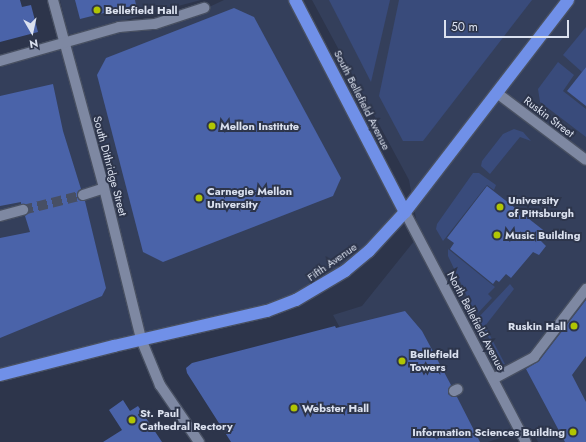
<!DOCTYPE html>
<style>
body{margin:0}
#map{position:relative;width:586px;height:442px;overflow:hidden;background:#2d354b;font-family:Jost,sans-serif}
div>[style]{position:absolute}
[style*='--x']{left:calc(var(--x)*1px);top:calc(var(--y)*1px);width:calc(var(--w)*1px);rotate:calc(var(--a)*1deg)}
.built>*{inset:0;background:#343f5b}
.green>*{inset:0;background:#394b7b}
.building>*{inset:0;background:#4a63a9}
.minor-tunnel>*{height:10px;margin-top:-5px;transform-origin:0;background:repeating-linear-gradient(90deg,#474f64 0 10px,transparent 0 15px)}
.roads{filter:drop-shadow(1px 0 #485062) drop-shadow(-1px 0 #485062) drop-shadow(0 1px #485062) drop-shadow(0 -1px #485062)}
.minor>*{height:10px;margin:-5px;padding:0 5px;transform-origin:5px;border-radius:5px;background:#7e88a2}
.highway>*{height:12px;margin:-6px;padding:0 6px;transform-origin:6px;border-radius:6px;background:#7090e8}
.dots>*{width:11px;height:11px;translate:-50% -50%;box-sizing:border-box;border:2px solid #2d354b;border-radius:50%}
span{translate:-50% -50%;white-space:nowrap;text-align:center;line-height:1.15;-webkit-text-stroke:4px #2d354b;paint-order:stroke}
.poi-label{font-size:11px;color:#dbe1ef;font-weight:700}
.left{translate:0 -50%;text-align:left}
.right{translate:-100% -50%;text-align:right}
.street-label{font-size:11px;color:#dbe1ef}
.north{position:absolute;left:12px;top:12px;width:40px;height:40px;-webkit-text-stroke:3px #2d354b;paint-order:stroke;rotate:171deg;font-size:11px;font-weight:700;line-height:16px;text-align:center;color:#dbe1ef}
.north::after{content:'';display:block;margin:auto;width:14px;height:18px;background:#dbe1ef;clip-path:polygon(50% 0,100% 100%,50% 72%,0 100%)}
.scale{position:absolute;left:444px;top:20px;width:125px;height:18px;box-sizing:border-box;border:2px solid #dbe1ef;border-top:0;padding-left:5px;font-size:12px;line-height:14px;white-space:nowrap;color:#dbe1ef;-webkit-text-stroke:3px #2d354b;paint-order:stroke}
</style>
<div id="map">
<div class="built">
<div style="clip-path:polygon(60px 0,201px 0,68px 35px)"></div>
<div style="clip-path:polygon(224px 0,295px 0,405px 212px,363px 257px,296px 300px,0 375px,0 61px,77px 38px,209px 7px)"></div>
<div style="clip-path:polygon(312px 0,586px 0,586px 442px,538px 442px,531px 428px,488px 442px,402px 442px,333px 315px,362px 306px,419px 235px,409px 180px)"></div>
</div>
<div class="green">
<div style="clip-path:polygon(329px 0,390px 0,371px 82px)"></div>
<div style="clip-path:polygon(399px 0,532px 0,423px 141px,403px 141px,379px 96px)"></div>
<div style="clip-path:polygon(586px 27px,586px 67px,582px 72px,563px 55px)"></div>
<div style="clip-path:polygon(558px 62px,574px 75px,563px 91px,586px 109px,586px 137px,540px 102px,538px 89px)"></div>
<div style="clip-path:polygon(514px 129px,523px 132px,531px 141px,520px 137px,490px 174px,481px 166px,482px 161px,503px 134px)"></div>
<div style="clip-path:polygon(473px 173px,479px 173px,496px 185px,494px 190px,487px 185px,443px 241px,436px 229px,437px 224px)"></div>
<div style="clip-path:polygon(448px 249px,495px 287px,488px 294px,492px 298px,478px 313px,476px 310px,474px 311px,448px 256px)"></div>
<div style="clip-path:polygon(510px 284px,514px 289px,485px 326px,505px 364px,503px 364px,478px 318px)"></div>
</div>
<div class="building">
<div style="clip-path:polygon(0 0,20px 0,22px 7px,31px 5px,38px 32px,0 42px)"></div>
<div style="clip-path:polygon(75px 0,135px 0,136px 5px,80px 19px)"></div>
<div style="clip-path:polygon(234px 8px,254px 17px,341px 178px,333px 196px,163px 262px,143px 252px,97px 75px,106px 58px)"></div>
<div style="clip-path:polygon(586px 67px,586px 106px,567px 91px)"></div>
<div style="clip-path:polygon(53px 84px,63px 131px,81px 189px,78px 191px,77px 197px,79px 200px,85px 201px,106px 288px,102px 296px,0 338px,0 238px,30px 232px,25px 216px,29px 211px,27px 205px,21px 204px,21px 202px,0 206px,0 96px)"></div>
<div style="clip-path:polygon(487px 186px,547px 233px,540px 240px,546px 246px,539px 255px,533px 252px,511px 278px,506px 274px,499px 282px,496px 280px,493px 284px,450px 249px,454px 243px,447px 238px)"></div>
<div style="clip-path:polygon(586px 300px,586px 356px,572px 375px,586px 402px,586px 442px,565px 442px,526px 369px,539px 361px)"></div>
<div style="clip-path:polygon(405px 311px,422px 331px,451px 385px,448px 390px,448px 394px,453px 397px,457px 397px,480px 442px,231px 442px,187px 373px,186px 368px,192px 363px,335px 326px,336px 328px)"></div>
<div style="clip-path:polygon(123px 400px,130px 411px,138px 406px,162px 442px,103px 442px,122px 430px,109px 410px)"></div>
</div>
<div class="minor-tunnel">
<div style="--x:23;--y:210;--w:62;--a:-14"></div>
</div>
<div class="roads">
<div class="minor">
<div style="--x:53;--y:0;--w:195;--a:74.8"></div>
<div style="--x:104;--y:188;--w:155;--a:76.2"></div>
<div style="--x:141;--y:339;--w:50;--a:67.6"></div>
<div style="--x:160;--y:385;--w:69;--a:55.6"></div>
<div style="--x:0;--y:61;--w:124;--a:-15.9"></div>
<div style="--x:119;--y:27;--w:36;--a:-5"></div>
<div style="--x:155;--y:24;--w:52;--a:-18.1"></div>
<div style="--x:497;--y:93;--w:111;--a:37"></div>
<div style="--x:83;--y:195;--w:22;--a:-18"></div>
<div style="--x:405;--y:212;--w:260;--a:62.3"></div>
<div style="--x:0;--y:216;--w:24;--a:-15"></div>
<div style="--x:493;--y:379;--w:47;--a:-28.2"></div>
<div style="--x:534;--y:357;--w:86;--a:-52.6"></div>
<div style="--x:454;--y:391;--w:4;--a:-27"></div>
</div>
<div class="highway">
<div style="--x:295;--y:0;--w:239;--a:62.6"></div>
<div style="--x:0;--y:375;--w:118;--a:-14.3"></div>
<div style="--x:114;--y:346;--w:157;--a:-12.9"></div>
<div style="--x:267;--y:311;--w:31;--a:-21"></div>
<div style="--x:296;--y:300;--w:57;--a:-30.6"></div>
<div style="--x:345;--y:271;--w:31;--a:-40"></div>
<div style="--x:369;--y:251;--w:53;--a:-47.3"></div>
<div style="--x:405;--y:212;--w:267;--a:-52.4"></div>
</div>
</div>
<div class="dots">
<div style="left:97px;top:10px;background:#b0c503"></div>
<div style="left:212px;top:126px;background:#b0c503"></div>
<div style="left:199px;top:198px;background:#b0c503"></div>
<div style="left:500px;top:207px;background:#b0c503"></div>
<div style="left:497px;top:235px;background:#b0c503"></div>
<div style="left:574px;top:326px;background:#b0c503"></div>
<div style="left:402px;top:361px;background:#b0c503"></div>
<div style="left:294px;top:408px;background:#b0c503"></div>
<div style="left:132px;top:420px;background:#b0c503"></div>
<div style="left:573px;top:432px;background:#b0c503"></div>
</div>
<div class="poi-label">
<span class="left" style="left:105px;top:10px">Bellefield Hall</span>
<span class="left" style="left:220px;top:126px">Mellon Institute</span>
<span class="left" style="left:207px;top:198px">Carnegie Mellon<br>University</span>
<span class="left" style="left:508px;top:207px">University<br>of Pittsburgh</span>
<span class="left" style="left:505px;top:235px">Music Building</span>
<span class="right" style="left:566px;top:326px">Ruskin Hall</span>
<span class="left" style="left:410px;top:361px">Bellefield<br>Towers</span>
<span class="left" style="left:302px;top:408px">Webster Hall</span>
<span class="left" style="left:140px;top:420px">St. Paul<br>Cathedral Rectory</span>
<span class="right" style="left:565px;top:432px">Information Sciences Building</span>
</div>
<div class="street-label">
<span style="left:362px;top:100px;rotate:63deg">South Bellefield Avenue</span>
<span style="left:549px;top:117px;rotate:37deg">Ruskin Street</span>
<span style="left:110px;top:166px;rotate:75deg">South Dithridge Street</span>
<span style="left:332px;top:262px;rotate:-35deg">Fifth Avenue</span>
<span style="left:476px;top:321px;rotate:62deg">North Bellefield Avenue</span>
</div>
<div class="north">N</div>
<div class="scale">50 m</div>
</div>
